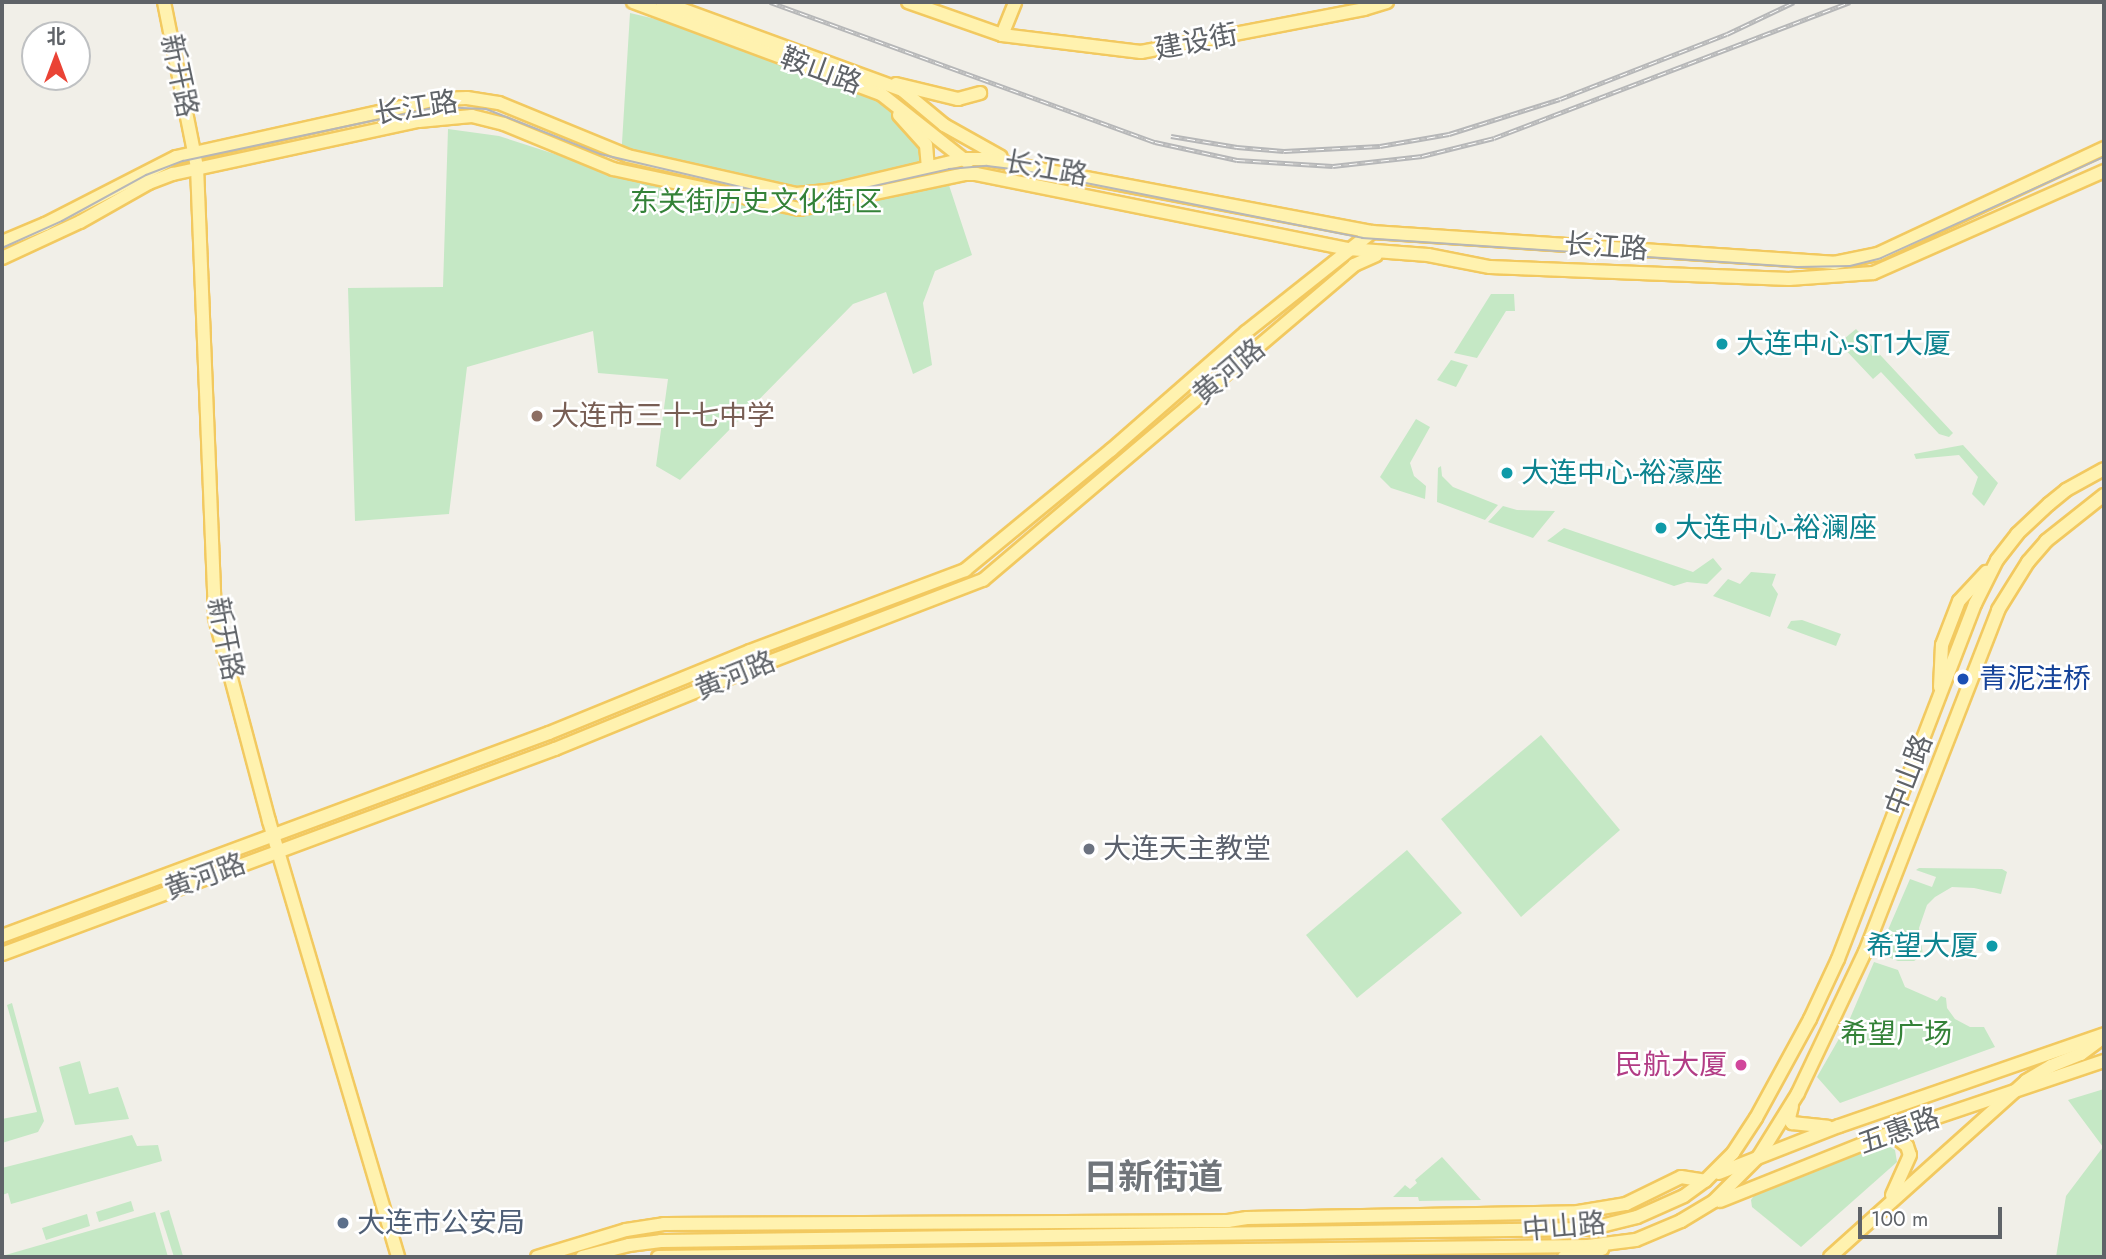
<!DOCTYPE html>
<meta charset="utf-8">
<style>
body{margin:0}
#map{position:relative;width:2106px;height:1259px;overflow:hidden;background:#f1efe8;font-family:Jost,"Noto Sans SC",sans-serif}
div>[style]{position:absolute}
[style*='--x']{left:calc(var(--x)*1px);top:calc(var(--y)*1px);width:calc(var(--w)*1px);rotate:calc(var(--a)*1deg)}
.green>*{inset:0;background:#c5e8c5}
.roads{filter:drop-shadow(2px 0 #f2c960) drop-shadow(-2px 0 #f2c960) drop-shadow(0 2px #f2c960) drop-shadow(0 -2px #f2c960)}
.major>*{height:12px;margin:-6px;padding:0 6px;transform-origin:6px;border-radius:6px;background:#fff2af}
.tram>*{height:2px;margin:-1px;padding:0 1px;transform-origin:1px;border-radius:1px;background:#b6b7b8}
.rail>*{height:5px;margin-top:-2.5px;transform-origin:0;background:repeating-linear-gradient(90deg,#fff 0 8px,#b6b7b8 0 16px);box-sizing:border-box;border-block:2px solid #b6b7b8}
.dots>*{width:19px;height:19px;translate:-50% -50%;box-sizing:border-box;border:4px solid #fff;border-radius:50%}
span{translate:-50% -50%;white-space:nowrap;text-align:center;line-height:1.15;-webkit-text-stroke:5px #fff;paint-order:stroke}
.street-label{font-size:28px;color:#5f6368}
.park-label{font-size:28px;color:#348238}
.culture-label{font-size:28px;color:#0d838f}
.left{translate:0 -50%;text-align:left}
.right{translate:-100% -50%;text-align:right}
.education-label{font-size:28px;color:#785e54}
.transit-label{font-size:28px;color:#164399}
.worship-label{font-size:28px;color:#5b616d}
.hotel-label{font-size:28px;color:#b23c85}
.service-label{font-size:28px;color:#4e5e75}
.district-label{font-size:35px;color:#70757a;font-weight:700}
.frame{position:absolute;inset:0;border:4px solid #5f6368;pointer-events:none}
.north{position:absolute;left:21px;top:21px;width:70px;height:70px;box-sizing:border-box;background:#fff;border:2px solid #bfc1c3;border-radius:50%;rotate:0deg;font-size:19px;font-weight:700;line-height:28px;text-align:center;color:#5f6368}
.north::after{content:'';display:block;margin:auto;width:24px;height:32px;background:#ea4335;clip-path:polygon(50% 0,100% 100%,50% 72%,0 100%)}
.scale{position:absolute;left:1858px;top:1207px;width:144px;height:32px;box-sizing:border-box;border:4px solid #5f6368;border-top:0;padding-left:9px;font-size:21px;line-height:24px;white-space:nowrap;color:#5f6368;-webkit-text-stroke:5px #fff;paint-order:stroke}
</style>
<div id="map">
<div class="green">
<div style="clip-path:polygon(630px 13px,681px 25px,867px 95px,906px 119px,927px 171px,943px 167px,972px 255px,935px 271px,923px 303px,932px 365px,913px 374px,886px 292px,853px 304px,680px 480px,656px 466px,668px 379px,598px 373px,593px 331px,467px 367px,449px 514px,355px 521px,348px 288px,443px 287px,448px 129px,499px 136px,620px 175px)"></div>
<div style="clip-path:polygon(1491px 294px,1514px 294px,1515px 311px,1506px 311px,1477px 358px,1454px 353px)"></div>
<div style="clip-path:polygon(1856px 329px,1953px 433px,1949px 437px,1939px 434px,1881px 372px,1873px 379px,1839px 343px)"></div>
<div style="clip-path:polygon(1451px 360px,1468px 365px,1456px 387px,1437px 380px)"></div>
<div style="clip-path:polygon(1416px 419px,1430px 427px,1410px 463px,1414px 476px,1426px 486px,1425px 499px,1391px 488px,1380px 477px)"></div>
<div style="clip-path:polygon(1963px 445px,1998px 483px,1984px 506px,1972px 494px,1978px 477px,1959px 455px,1916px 459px,1914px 454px)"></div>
<div style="clip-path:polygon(1441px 466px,1442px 476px,1453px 487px,1498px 505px,1485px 520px,1437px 502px,1438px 468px)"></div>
<div style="clip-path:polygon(1503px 506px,1517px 510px,1555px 511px,1533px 538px,1488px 522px)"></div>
<div style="clip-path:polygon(1564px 528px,1693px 572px,1713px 558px,1722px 569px,1707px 584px,1687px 582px,1674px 586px,1547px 541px)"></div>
<div style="clip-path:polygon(1751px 572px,1776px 574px,1772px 585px,1778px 594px,1770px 617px,1713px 596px,1728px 579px,1740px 584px)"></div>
<div style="clip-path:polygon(1802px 620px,1841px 634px,1836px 646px,1787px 628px,1791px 621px)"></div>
<div style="clip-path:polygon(1541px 735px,1620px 830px,1521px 917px,1441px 819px)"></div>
<div style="clip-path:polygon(1407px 850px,1462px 913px,1357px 998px,1306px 935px)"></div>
<div style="clip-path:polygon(1919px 868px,2002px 869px,2007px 872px,2001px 894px,1974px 888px,1952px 887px,1935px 897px,1927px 905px,1919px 928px,1923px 955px,1914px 961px,1898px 961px,1878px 953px,1910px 879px,1932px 887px,1936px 877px,1916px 870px)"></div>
<div style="clip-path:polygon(1874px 962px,1898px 970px,1905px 987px,1937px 1001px,1941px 996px,1946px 998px,1947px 1008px,1955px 1019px,1970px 1027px,1984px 1027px,1995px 1047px,1840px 1103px,1817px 1077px,1848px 1023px)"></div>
<div style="clip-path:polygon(12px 1003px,44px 1121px,38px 1132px,2px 1143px,2px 1119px,37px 1112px,7px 1005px)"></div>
<div style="clip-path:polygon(80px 1061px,89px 1094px,118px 1087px,129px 1119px,75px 1125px,59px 1067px)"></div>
<div style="clip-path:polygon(2104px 1089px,2104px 1257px,2056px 1257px,2066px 1196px,2103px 1147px,2068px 1100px)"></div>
<div style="clip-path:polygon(132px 1135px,137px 1146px,158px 1145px,162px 1161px,11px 1204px,8px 1193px,2px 1195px,2px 1168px)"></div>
<div style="clip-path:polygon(1882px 1142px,1895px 1150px,1897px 1162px,1801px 1247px,1752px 1207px,1751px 1200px,1758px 1190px)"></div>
<div style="clip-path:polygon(1442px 1157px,1481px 1200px,1419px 1201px,1418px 1197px,1393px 1197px,1405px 1185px,1410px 1189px,1417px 1183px,1415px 1180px)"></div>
<div style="clip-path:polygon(131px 1201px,134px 1211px,99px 1222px,96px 1212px)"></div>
<div style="clip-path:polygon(169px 1210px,183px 1256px,181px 1257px,174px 1257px,160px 1213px)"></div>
<div style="clip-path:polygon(155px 1212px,168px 1257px,2px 1257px,2px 1256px)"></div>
<div style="clip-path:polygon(87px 1214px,90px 1226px,46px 1240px,42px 1228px)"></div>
</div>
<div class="roads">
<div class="major">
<div style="--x:164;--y:2;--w:168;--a:78.7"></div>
<div style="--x:197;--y:167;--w:451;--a:87.7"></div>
<div style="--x:215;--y:618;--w:210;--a:75.1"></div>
<div style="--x:269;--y:821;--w:455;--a:73.5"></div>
<div style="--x:633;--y:2;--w:265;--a:20.4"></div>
<div style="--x:881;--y:94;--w:110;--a:38.3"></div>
<div style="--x:662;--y:2;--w:256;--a:20.1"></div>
<div style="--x:902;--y:90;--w:55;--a:39.8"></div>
<div style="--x:944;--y:125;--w:65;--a:29.3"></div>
<div style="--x:908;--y:2;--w:100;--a:19.3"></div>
<div style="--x:1002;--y:35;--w:140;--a:7"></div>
<div style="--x:1141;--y:52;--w:227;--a:-10.9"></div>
<div style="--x:1364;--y:9;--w:24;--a:-17"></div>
<div style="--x:1002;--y:35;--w:35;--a:-68"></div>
<div style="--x:896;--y:84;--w:64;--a:13.6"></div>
<div style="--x:958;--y:99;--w:23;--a:-15"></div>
<div style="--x:899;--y:115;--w:40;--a:48"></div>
<div style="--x:926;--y:145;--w:22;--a:85"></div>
<div style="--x:2;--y:242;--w:47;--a:-22.7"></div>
<div style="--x:45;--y:224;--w:147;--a:-27.1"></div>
<div style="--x:176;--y:157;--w:267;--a:-12.5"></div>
<div style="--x:437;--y:99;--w:30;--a:-2"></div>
<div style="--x:467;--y:98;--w:32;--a:9"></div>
<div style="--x:499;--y:103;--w:139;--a:22.3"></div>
<div style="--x:628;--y:156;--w:173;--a:12.7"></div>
<div style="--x:797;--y:194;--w:36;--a:-6"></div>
<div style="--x:833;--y:190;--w:135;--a:-13.3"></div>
<div style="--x:964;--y:159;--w:22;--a:0"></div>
<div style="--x:986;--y:159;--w:393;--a:10.7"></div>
<div style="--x:1372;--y:232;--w:463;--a:3.8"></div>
<div style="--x:1834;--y:263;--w:45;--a:-11.6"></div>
<div style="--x:1878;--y:254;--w:250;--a:-25.1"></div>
<div style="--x:2;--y:258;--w:86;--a:-24.8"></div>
<div style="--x:80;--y:222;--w:79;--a:-29.5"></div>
<div style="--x:149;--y:183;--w:26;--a:-21"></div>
<div style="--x:173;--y:174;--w:252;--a:-12.2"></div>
<div style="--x:419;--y:121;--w:53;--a:-5.4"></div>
<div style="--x:472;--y:116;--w:33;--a:14"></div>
<div style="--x:504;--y:124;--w:118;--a:22.4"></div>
<div style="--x:613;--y:169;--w:191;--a:12.1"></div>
<div style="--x:800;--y:209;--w:168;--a:-12"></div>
<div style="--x:964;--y:174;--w:12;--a:0"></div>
<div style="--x:976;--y:174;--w:380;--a:11.4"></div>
<div style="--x:1349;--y:249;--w:79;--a:4.3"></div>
<div style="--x:1428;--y:255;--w:63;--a:11"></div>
<div style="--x:1490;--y:267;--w:299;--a:2.3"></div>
<div style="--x:1789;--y:279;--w:84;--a:-4.1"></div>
<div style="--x:1873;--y:273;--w:253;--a:-23.8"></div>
<div style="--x:1940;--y:687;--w:42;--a:-87.3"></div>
<div style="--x:1942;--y:645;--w:47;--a:-68.9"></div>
<div style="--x:1959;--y:601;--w:40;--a:-47"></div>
<div style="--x:2;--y:936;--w:583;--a:-20.36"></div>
<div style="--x:549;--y:733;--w:217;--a:-22.2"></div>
<div style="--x:750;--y:651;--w:230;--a:-20.6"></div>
<div style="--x:965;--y:570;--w:189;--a:-39.4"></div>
<div style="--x:1111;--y:450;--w:179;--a:-41.2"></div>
<div style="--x:1246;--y:332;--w:161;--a:-38.4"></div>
<div style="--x:2;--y:954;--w:590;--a:-20.34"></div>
<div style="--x:555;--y:749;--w:217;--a:-22.2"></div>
<div style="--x:756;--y:667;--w:243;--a:-21"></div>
<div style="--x:983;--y:580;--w:487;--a:-40.3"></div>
<div style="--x:1354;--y:265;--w:24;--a:-24"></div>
<div style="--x:1792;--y:1106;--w:12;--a:104"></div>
<div style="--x:1789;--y:1118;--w:6;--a:59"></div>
<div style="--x:1792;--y:1123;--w:36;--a:6"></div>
<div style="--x:1890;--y:1133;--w:21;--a:37"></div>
<div style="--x:1907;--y:1146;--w:9;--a:72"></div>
<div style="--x:1910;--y:1155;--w:44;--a:114.2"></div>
<div style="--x:1719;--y:1173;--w:129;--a:-21.4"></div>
<div style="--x:1839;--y:1126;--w:281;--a:-19.1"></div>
<div style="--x:1720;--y:1201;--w:183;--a:-21.8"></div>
<div style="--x:1890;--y:1133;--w:226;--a:-18.6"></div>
<div style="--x:537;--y:1257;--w:93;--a:-16.9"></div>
<div style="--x:626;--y:1230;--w:38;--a:-9"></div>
<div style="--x:664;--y:1224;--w:564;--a:-0.3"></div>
<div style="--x:1228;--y:1221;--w:19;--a:-9"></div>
<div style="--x:1247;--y:1218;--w:331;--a:-1"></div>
<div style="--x:1578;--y:1212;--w:49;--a:-9.5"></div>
<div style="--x:1626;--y:1204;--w:61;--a:-26.1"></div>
<div style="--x:1681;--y:1177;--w:24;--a:9"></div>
<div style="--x:582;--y:1257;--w:49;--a:-14.3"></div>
<div style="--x:629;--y:1245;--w:32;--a:-7"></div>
<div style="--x:661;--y:1241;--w:928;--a:-0.74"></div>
<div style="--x:1589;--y:1229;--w:49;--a:-14"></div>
<div style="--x:1637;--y:1217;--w:51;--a:-24.1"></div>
<div style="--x:1684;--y:1196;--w:26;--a:-36"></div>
<div style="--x:1705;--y:1181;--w:40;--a:-45"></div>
<div style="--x:1733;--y:1153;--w:42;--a:-56.7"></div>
<div style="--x:1756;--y:1118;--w:113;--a:-61.4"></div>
<div style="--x:1810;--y:1019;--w:66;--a:-65"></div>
<div style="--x:1838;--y:959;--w:381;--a:-68.9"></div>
<div style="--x:1975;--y:604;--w:49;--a:-63.4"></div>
<div style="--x:1997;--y:560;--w:33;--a:-52"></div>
<div style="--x:2017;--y:534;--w:44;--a:-43.2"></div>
<div style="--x:2049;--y:504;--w:22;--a:-39"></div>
<div style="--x:2066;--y:490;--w:43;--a:-28.9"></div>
<div style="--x:658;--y:1257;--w:930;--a:-0.68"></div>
<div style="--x:1588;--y:1246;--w:48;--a:-7.1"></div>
<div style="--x:1636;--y:1240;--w:49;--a:-22.9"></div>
<div style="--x:1681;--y:1221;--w:39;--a:-31"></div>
<div style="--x:1714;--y:1201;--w:64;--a:-45"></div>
<div style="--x:1759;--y:1156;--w:74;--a:-58.2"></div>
<div style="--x:1798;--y:1093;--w:156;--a:-64.6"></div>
<div style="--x:1865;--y:952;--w:367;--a:-68.7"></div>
<div style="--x:1998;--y:610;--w:57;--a:-58"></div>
<div style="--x:2028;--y:562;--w:28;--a:-49"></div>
<div style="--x:2046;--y:541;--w:74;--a:-38.4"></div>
<div style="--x:1564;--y:1257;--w:39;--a:-12"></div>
<div style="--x:1830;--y:1257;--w:263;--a:-41.9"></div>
<div style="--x:2026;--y:1081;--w:29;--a:-31"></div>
<div style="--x:2051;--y:1066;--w:32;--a:-22"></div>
<div style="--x:2081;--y:1054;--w:21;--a:-37"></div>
</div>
</div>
<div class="tram">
<div style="--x:2;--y:248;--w:66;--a:-24.2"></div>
<div style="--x:62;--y:221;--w:96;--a:-28.7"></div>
<div style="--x:146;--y:175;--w:40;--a:-21"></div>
<div style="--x:183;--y:161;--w:261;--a:-12"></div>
<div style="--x:438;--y:107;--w:48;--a:2.4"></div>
<div style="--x:486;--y:109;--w:123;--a:21.5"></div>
<div style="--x:600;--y:154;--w:197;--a:13.2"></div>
<div style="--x:792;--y:199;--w:24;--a:0"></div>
<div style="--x:816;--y:199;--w:136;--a:-12.7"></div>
<div style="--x:949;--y:169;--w:38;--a:-5"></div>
<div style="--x:987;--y:166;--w:33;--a:7"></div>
<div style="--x:1020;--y:170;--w:349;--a:11.2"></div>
<div style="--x:1362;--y:238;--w:436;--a:3.8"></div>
<div style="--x:1797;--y:267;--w:53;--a:-1.1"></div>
<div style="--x:1850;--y:266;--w:32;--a:-14"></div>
<div style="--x:1881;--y:258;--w:245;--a:-24.4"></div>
</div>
<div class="rail">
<div style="--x:770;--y:2;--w:410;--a:20"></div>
<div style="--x:1155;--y:142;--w:84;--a:12.4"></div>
<div style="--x:1237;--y:160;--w:96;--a:3.6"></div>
<div style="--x:1333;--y:166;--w:90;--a:-6.4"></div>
<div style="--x:1422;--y:156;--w:74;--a:-14"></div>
<div style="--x:1494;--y:138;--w:381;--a:-20.9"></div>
<div style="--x:1171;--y:136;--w:67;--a:9.5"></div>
<div style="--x:1237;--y:147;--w:47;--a:4.9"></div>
<div style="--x:1284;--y:151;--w:96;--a:-3"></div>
<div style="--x:1380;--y:146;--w:70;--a:-9.9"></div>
<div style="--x:1449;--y:134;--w:116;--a:-17.5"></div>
<div style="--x:1560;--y:99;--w:179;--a:-21.3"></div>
<div style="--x:1727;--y:34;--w:74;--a:-25.5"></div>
</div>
<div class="dots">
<div style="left:1722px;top:344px;background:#0f9aa8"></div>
<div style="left:537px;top:416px;background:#8d6e63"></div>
<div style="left:1507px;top:473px;background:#0f9aa8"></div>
<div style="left:1661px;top:528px;background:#0f9aa8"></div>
<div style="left:1963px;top:679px;background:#1a4fb4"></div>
<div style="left:1089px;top:849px;background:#6b7280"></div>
<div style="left:1992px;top:946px;background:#0f9aa8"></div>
<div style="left:1741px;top:1065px;background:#d1479c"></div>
<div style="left:343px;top:1223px;background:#5c6f8a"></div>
</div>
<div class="street-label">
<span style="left:1196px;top:42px;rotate:-11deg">建设街</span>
<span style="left:821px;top:71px;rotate:20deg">鞍山路</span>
<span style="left:179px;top:76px;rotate:78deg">新开路</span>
<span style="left:416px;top:108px;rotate:-9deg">长江路</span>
<span style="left:1046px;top:169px;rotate:10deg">长江路</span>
<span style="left:1606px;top:247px;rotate:4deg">长江路</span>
<span style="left:1229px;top:372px;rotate:-40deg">黄河路</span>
<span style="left:225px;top:639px;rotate:79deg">新开路</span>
<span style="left:735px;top:676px;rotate:-22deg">黄河路</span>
<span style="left:1909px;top:775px;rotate:-69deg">中山路</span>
<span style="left:205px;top:877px;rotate:-20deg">黄河路</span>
<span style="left:1899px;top:1131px;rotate:-20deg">五惠路</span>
<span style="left:1564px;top:1227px;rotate:-5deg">中山路</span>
</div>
<div class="park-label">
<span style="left:756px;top:202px">东关街历史文化街区</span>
<span style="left:1896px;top:1034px">希望广场</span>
</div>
<div class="culture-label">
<span class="left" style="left:1736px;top:344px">大连中心-ST1大厦</span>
<span class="left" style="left:1521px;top:473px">大连中心-裕濠座</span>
<span class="left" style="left:1675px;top:528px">大连中心-裕澜座</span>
<span class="right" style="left:1978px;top:946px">希望大厦</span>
</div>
<div class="education-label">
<span class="left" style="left:551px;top:416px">大连市三十七中学</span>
</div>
<div class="transit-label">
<span class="left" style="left:1979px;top:679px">青泥洼桥</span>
</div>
<div class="worship-label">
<span class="left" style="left:1103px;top:849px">大连天主教堂</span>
</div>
<div class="hotel-label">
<span class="right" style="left:1727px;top:1065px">民航大厦</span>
</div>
<div class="service-label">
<span class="left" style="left:357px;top:1223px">大连市公安局</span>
</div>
<div class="district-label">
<span style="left:1153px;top:1177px">日新街道</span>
</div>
<div class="frame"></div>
<div class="north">北</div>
<div class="scale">100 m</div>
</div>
